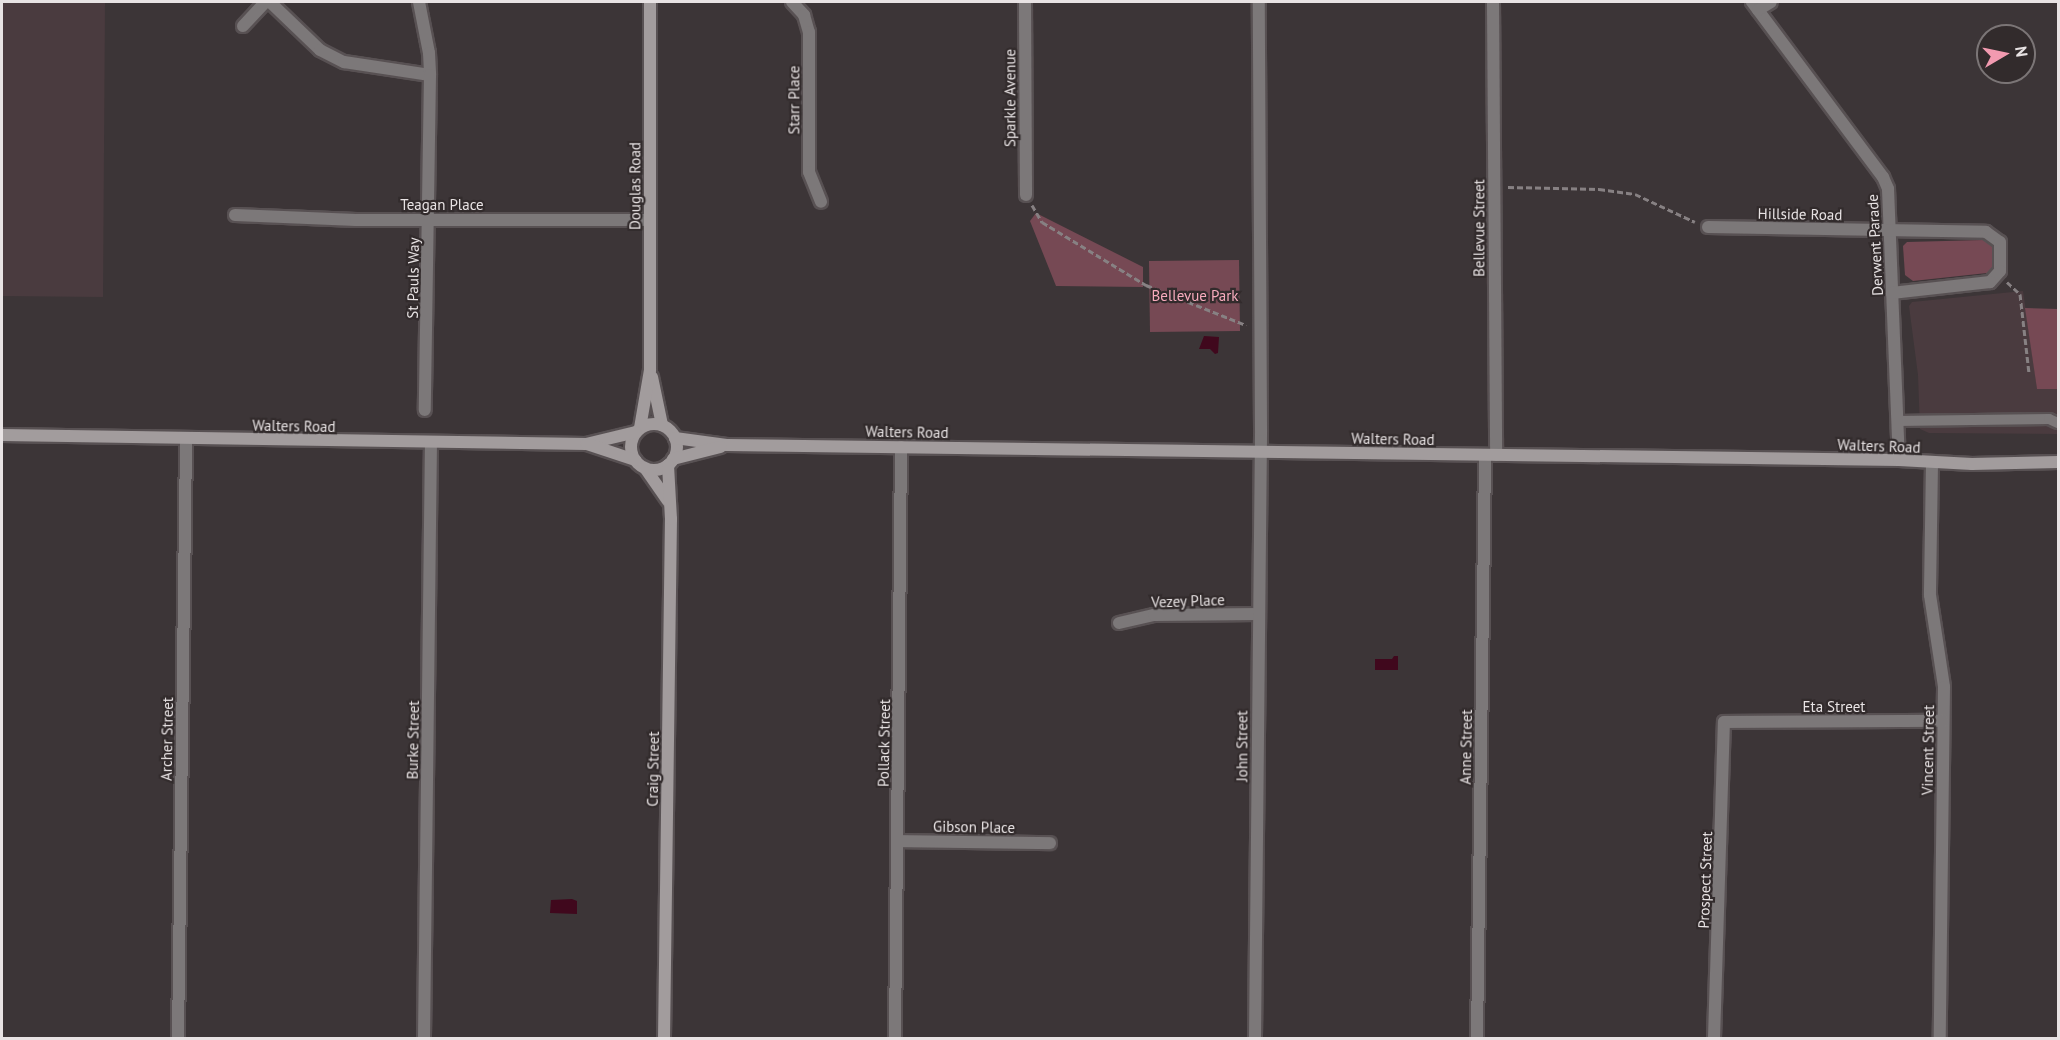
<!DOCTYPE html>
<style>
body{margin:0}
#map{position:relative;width:2060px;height:1040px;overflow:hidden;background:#3c3537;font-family:"PT Sans",sans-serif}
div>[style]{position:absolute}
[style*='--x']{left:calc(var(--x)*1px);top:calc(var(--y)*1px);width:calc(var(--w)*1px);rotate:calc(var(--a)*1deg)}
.built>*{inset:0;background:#4a3b3f}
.green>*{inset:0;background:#764954}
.water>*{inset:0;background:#40081d}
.path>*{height:3px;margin-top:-1.5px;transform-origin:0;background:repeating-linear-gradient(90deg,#878183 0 6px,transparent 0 9px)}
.roads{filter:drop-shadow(2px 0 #585153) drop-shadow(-2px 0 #585153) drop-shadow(0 2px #585153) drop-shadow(0 -2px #585153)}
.lane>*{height:10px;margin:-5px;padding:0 5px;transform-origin:5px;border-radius:5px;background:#7c7879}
.street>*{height:12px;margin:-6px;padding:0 6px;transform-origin:6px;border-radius:6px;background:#7c7879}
.secondary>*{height:12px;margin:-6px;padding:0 6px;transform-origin:6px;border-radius:6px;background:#a29c9d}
.secondary>.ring{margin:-6px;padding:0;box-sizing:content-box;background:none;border:12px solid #a29c9d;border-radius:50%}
span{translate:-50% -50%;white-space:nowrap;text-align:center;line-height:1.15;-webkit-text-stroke:4.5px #322b2c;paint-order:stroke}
.street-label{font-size:15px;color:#e8e3e4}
.park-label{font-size:15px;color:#f8abbd}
.frame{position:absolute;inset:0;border:3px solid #e8e3e4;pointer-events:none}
.north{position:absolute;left:1976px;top:24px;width:60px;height:60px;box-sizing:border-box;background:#322b2c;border:2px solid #7b7576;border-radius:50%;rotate:81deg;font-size:16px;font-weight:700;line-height:24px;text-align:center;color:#e8e3e4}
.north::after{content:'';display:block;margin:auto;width:21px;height:27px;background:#f29ab0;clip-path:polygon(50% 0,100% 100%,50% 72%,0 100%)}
</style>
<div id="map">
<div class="built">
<div style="clip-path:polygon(2px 2px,105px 2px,103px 297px,2px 296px)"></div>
<div style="clip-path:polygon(2023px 291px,2037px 388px,2058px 389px,2058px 434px,1929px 433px,1920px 429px,1918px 375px,1909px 306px,1912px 302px)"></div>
</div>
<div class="green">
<div style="clip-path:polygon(1036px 213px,1143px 267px,1143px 287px,1056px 286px,1030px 221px)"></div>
<div style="clip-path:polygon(1983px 240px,1991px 243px,1994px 249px,1992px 269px,1987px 273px,1913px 281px,1905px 275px,1903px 246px,1907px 242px)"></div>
<div style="clip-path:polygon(1239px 260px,1240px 331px,1150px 332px,1149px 261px)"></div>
<div style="clip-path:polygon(2025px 308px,2058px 309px,2058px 389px,2037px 389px)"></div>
</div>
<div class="water">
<div style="clip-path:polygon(1204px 336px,1219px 337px,1218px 353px,1215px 354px,1210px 349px,1199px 349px)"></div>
<div style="clip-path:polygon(1394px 656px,1398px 656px,1398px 670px,1375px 670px,1375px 659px,1392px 659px)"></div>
<div style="clip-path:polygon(572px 899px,577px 901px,577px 914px,550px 913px,551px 900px)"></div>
</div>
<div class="path">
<div style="--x:1508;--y:187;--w:91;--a:1.3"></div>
<div style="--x:1599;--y:189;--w:36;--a:8"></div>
<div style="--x:1635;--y:194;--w:66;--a:25"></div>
<div style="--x:1032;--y:205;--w:20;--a:60"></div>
<div style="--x:1042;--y:222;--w:122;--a:31.2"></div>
<div style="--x:1146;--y:285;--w:108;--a:21.8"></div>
<div style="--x:2007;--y:282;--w:18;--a:43"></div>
<div style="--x:2020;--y:294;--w:80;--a:83.5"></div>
</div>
<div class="roads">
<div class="lane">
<div style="--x:1897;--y:421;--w:152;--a:-0.8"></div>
<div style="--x:2049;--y:419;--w:10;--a:24"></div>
</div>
<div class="street">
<div style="--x:270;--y:2;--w:69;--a:43.8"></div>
<div style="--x:320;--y:50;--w:27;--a:27"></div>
<div style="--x:344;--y:62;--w:87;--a:8.6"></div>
<div style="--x:419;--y:2;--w:52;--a:78.9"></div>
<div style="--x:429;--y:53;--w:22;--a:87"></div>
<div style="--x:430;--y:75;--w:335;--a:90.9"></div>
<div style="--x:792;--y:2;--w:18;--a:47"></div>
<div style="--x:804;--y:15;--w:18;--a:74"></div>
<div style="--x:809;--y:32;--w:140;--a:90"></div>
<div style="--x:809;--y:172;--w:32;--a:68"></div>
<div style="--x:1025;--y:2;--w:193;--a:89.7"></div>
<div style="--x:1493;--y:2;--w:453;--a:89.6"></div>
<div style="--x:1752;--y:2;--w:219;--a:53.2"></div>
<div style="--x:1883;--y:177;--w:13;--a:67"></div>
<div style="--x:1888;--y:189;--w:271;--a:87.7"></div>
<div style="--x:1758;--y:10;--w:15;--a:-32"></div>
<div style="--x:243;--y:26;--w:33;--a:-47"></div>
<div style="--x:235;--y:215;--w:121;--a:2.4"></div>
<div style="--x:356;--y:220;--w:294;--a:0"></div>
<div style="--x:1708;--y:227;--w:278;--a:1"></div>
<div style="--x:1986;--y:232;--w:17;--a:36"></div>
<div style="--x:2000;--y:242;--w:29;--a:90"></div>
<div style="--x:2000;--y:271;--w:15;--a:132"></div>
<div style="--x:1990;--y:282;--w:99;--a:173.6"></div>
<div style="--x:1932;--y:463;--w:132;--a:90.9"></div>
<div style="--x:1930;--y:595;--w:93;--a:81.3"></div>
<div style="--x:1944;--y:687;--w:351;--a:90.7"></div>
<div style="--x:1119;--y:623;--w:36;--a:-13"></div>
<div style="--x:1154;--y:615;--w:104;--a:-0.6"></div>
<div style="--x:898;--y:841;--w:152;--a:0.8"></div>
<div style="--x:178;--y:1038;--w:599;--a:-89.23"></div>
<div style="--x:424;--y:1038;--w:596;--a:-89.33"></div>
<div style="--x:895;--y:1038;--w:591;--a:-89.42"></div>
<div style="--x:1255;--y:1038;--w:608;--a:-89.43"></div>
<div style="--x:1261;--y:430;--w:428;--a:-90.3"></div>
<div style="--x:1477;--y:1038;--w:583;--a:-89.21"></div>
<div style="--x:1714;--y:1038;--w:316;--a:-88.2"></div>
<div style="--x:1724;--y:722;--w:219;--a:-0.3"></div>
</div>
<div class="secondary">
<div style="--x:652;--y:377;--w:49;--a:78.2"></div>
<div class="ring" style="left:631px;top:424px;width:34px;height:34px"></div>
<div style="--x:640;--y:428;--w:59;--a:-80.2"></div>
<div style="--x:650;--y:370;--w:368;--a:-90"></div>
<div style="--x:2;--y:435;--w:584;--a:0.88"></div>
<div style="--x:586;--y:444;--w:51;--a:-13.5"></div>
<div style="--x:675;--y:438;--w:52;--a:7.7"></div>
<div style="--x:727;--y:445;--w:1172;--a:0.73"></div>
<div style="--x:1899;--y:460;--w:73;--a:3.1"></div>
<div style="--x:1972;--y:464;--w:86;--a:-1.3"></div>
<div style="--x:587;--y:444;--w:51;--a:18.4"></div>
<div style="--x:673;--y:459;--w:49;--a:-14.3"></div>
<div style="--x:645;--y:468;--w:40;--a:55.1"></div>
<div style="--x:664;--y:1038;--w:519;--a:-89.23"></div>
<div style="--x:671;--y:519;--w:54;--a:-93.2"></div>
</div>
</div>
<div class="street-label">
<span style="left:1010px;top:98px;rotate:-90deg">Sparkle Avenue</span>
<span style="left:794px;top:100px;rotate:-90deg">Starr Place</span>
<span style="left:635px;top:186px;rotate:-90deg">Douglas Road</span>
<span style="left:442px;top:205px">Teagan Place</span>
<span style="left:1800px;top:214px;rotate:1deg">Hillside Road</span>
<span style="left:1479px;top:228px;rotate:-90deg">Bellevue Street</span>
<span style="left:1875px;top:245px;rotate:-93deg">Derwent Parade</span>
<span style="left:413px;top:278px;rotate:-89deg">St Pauls Way</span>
<span style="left:294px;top:426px;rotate:1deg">Walters Road</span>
<span style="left:907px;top:432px;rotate:1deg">Walters Road</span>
<span style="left:1393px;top:439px;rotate:1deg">Walters Road</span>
<span style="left:1879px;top:446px;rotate:2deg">Walters Road</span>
<span style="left:1188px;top:601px;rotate:-2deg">Vezey Place</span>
<span style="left:1834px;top:707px">Eta Street</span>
<span style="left:167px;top:739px;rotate:-89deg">Archer Street</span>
<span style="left:413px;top:740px;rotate:-89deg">Burke Street</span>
<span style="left:884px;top:743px;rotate:-89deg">Pollack Street</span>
<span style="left:1242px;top:746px;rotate:-90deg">John Street</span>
<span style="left:1466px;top:747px;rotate:-89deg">Anne Street</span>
<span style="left:1928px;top:750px;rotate:-89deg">Vincent Street</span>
<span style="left:653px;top:769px;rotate:-89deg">Craig Street</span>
<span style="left:974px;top:827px;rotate:1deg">Gibson Place</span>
<span style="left:1705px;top:880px;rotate:-88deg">Prospect Street</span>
</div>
<div class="park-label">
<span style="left:1195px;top:296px">Bellevue Park</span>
</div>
<div class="frame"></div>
<div class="north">N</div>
</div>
